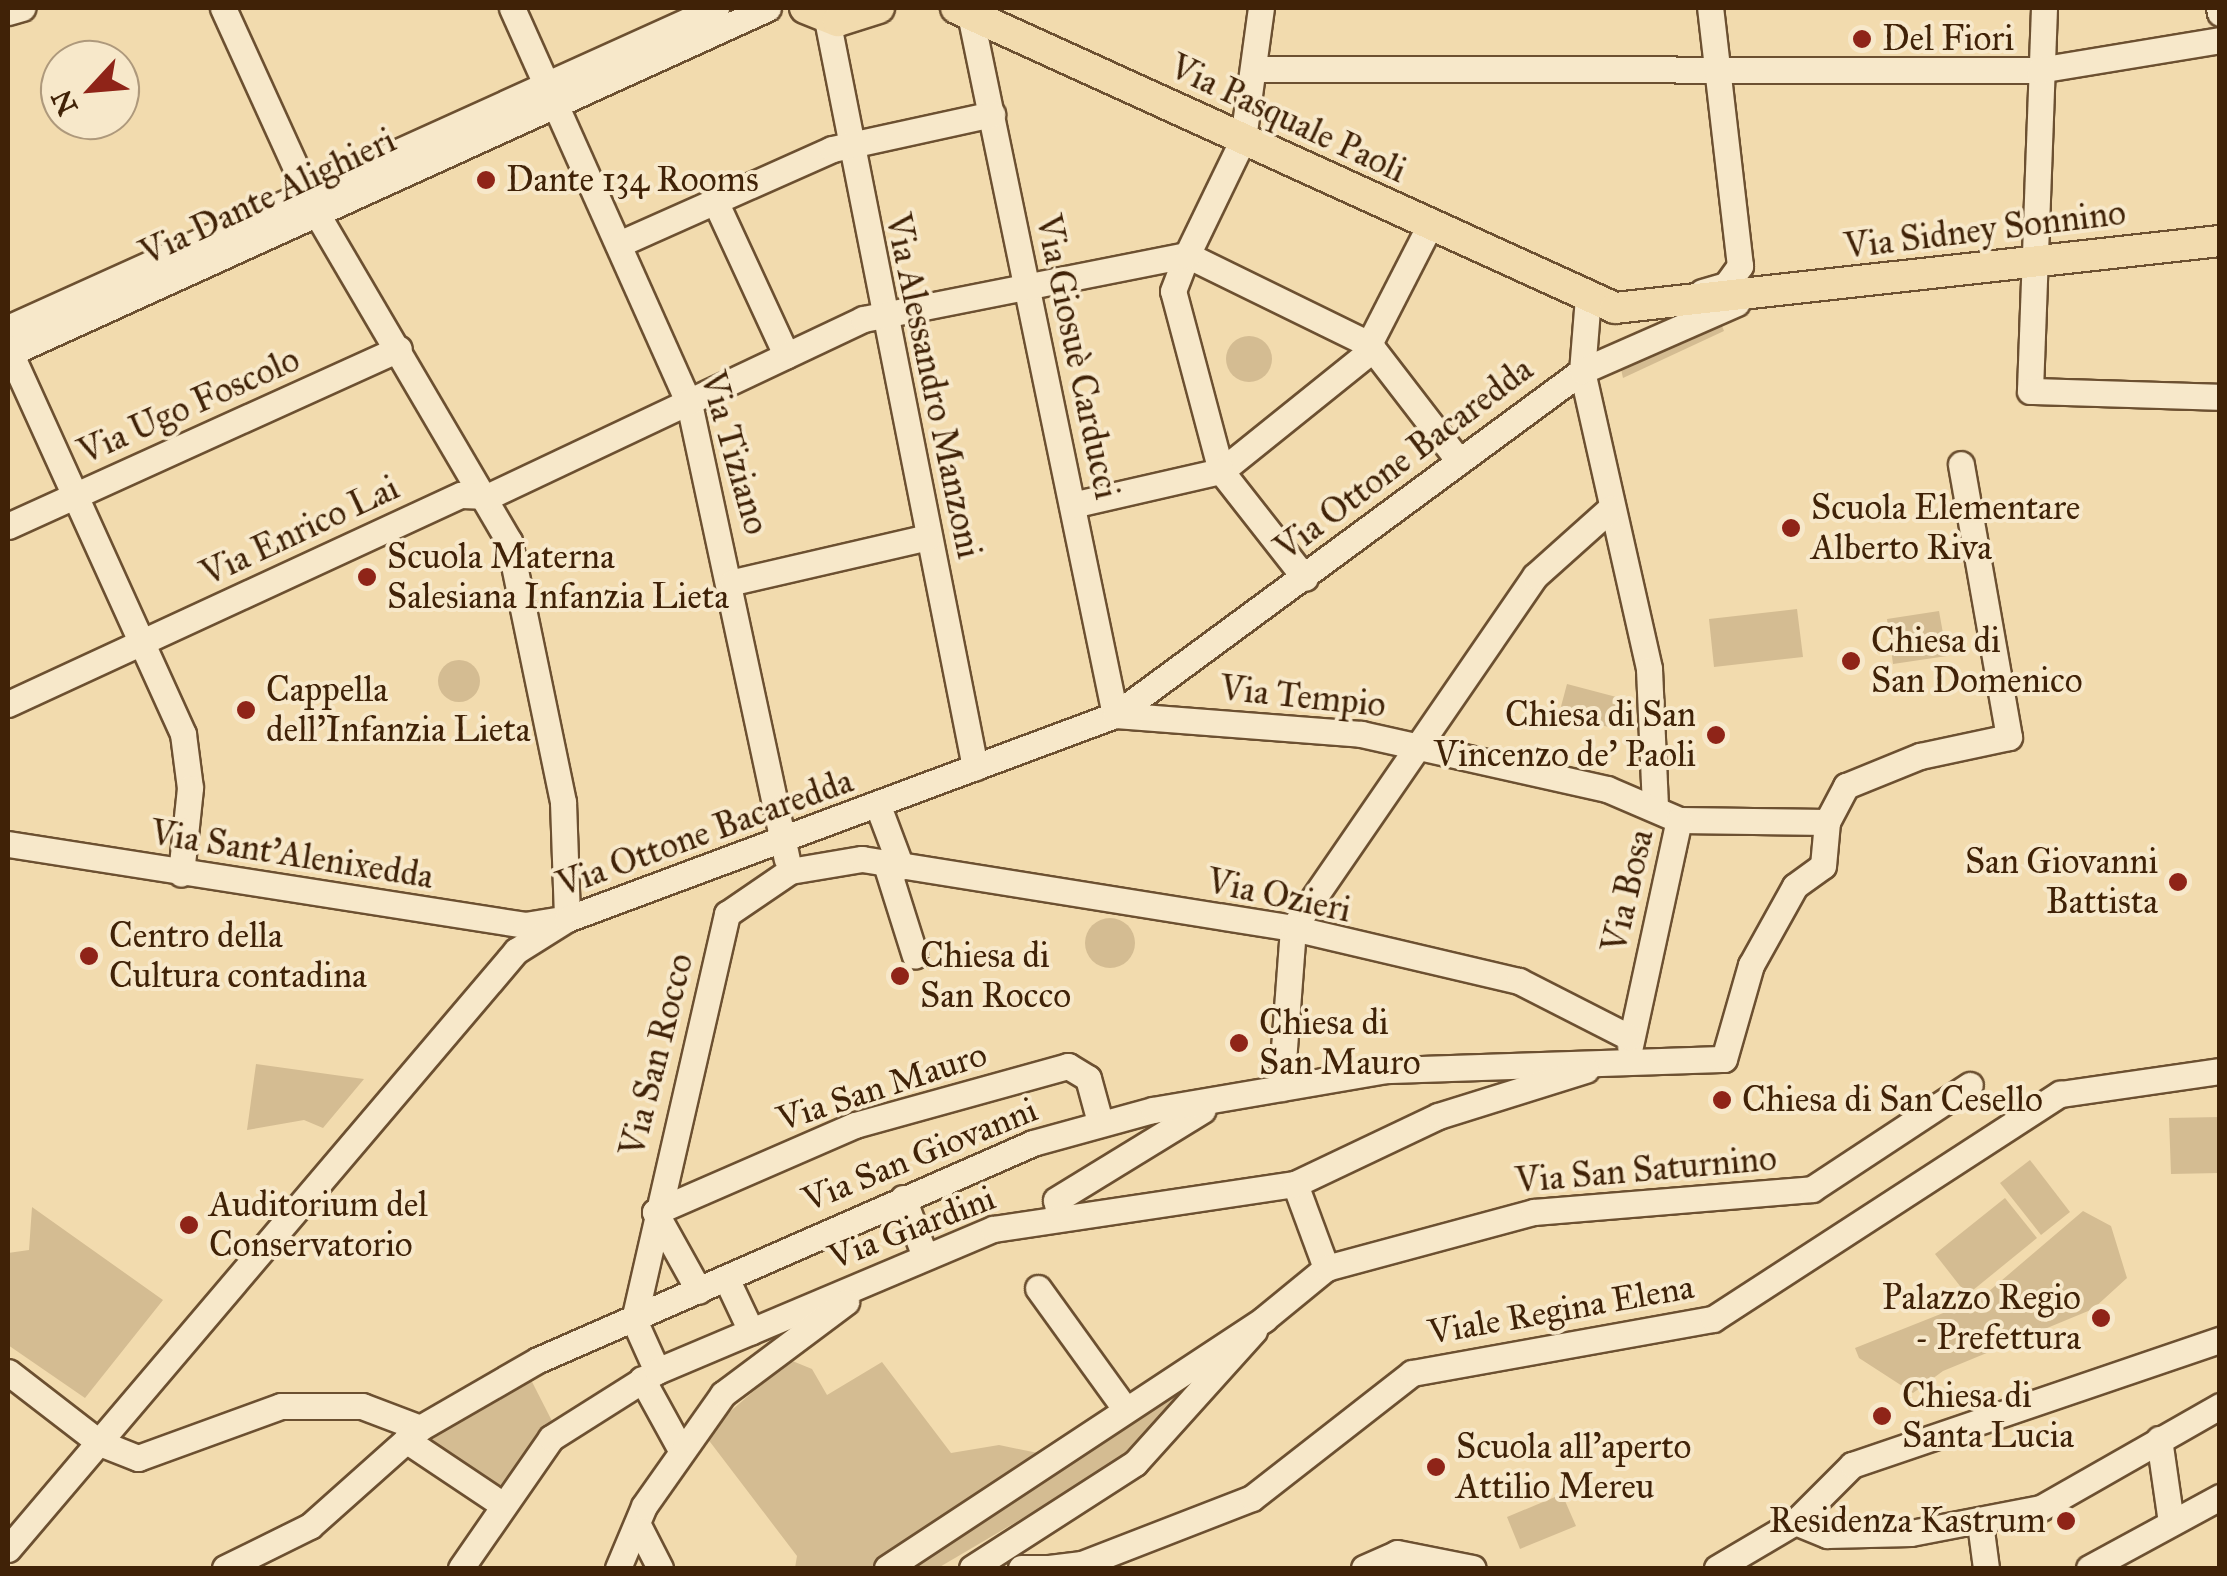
<!DOCTYPE html>
<meta charset="utf-8">
<style>
body{margin:0}
#map{position:relative;width:2227px;height:1576px;overflow:hidden;background:#f2dbae;font-family:"IM FELL Great Primer",serif}
div>[style]{position:absolute}
[style*='--x']{left:calc(var(--x)*1px);top:calc(var(--y)*1px);width:calc(var(--w)*1px);rotate:calc(var(--a)*1deg)}
.green>*{inset:0;background:#d4bc92}
.round{border-radius:50%}
.roads{filter:drop-shadow(2px 0 #6c5031) drop-shadow(-2px 0 #6c5031) drop-shadow(0 2px #6c5031) drop-shadow(0 -2px #6c5031)}
.minor>*{height:25px;margin:-12.5px;padding:0 12.5px;transform-origin:12.5px;border-radius:12.5px;background:#f7e8ca}
.major>*{height:30px;margin:-15px;padding:0 15px;transform-origin:15px;border-radius:15px;background:#f2dbae}
.dots>*{width:28px;height:28px;translate:-50% -50%;box-sizing:border-box;border:5px solid #f7e8ca;border-radius:50%}
span{translate:-50% -50%;white-space:nowrap;text-align:center;line-height:1.15;-webkit-text-stroke:8px #f7e8ca;paint-order:stroke}
.poi-label{font-size:35px;color:#402207}
.left{translate:0 -50%;text-align:left}
.right{translate:-100% -50%;text-align:right}
.street-label{font-size:35px;color:#402207}
.frame{position:absolute;inset:0;border:10px solid #402207;pointer-events:none}
.north{position:absolute;left:40px;top:40px;width:100px;height:100px;box-sizing:border-box;background:#f7e8ca;border:2px solid #ae997c;border-radius:50%;rotate:244deg;font-size:28px;font-weight:700;line-height:40px;text-align:center;color:#402207}
.north::after{content:'';display:block;margin:auto;width:35px;height:45px;background:#8f2418;clip-path:polygon(50% 0,100% 100%,50% 72%,0 100%)}
</style>
<div id="map">
<div class="green">
<div style="clip-path:polygon(1720px 321px,1724px 331px,1623px 378px,1621px 369px)"></div>
<div class="round" style="left:1226px;top:336px;width:46px;height:46px"></div>
<div style="clip-path:polygon(1797px 609px,1803px 657px,1714px 667px,1709px 619px)"></div>
<div style="clip-path:polygon(1939px 611px,1947px 656px,1893px 664px,1887px 619px)"></div>
<div class="round" style="left:438px;top:660px;width:42px;height:42px"></div>
<div style="clip-path:polygon(1567px 684px,1624px 699px,1616px 729px,1559px 714px)"></div>
<div class="round" style="left:1085px;top:918px;width:50px;height:50px"></div>
<div style="clip-path:polygon(256px 1064px,349px 1077px,364px 1079px,323px 1128px,304px 1120px,247px 1130px)"></div>
<div style="clip-path:polygon(2219px 1117px,2219px 1173px,2171px 1174px,2169px 1118px)"></div>
<div style="clip-path:polygon(2030px 1160px,2070px 1212px,2041px 1235px,2000px 1183px)"></div>
<div style="clip-path:polygon(2005px 1198px,2037px 1238px,1967px 1295px,1935px 1254px)"></div>
<div style="clip-path:polygon(32px 1207px,163px 1300px,85px 1398px,8px 1345px,8px 1253px,29px 1250px)"></div>
<div style="clip-path:polygon(2083px 1211px,2111px 1226px,2127px 1278px,2093px 1309px,1943px 1371px,1913px 1393px,1859px 1358px,1855px 1348px,1981px 1298px)"></div>
<div style="clip-path:polygon(1221px 1352px,1118px 1462px,938px 1568px,909px 1568px)"></div>
<div style="clip-path:polygon(790px 1360px,812px 1369px,827px 1395px,882px 1362px,951px 1453px,999px 1445px,1038px 1453px,870px 1568px,795px 1568px,797px 1556px,704px 1434px)"></div>
<div style="clip-path:polygon(528px 1374px,552px 1421px,497px 1491px,424px 1443px)"></div>
<div style="clip-path:polygon(1562px 1494px,1576px 1526px,1520px 1549px,1507px 1517px)"></div>
</div>
<div class="roads">
<div class="minor">
<div style="--x:223;--y:8;--w:226;--a:65.5"></div>
<div style="--x:317;--y:214;--w:379;--a:59.6"></div>
<div style="--x:509;--y:541;--w:267;--a:78.3"></div>
<div style="--x:563;--y:802;--w:117;--a:88"></div>
<div style="--x:512;--y:8;--w:433;--a:65.9"></div>
<div style="--x:689;--y:403;--w:466;--a:77.9"></div>
<div style="--x:2044;--y:8;--w:383;--a:92.1"></div>
<div style="--x:2030;--y:391;--w:190;--a:1.8"></div>
<div style="--x:2219;--y:8;--w:5;--a:79"></div>
<div style="--x:8;--y:12;--w:15;--a:-16"></div>
<div style="--x:970;--y:14;--w:716;--a:78.31"></div>
<div style="--x:827;--y:19;--w:763;--a:78.81"></div>
<div style="--x:1256;--y:69;--w:783;--a:0.07"></div>
<div style="--x:2039;--y:70;--w:183;--a:-9.4"></div>
<div style="--x:715;--y:201;--w:170;--a:65.2"></div>
<div style="--x:619;--y:244;--w:233;--a:-24"></div>
<div style="--x:832;--y:149;--w:164;--a:-12.3"></div>
<div style="--x:1702;--y:292;--w:25;--a:-16"></div>
<div style="--x:1726;--y:285;--w:24;--a:-54"></div>
<div style="--x:1740;--y:266;--w:260;--a:-96.6"></div>
<div style="--x:1588;--y:297;--w:74;--a:94.6"></div>
<div style="--x:1582;--y:371;--w:305;--a:77.3"></div>
<div style="--x:1649;--y:669;--w:137;--a:87.5"></div>
<div style="--x:8;--y:328;--w:777;--a:-24.32"></div>
<div style="--x:1369;--y:344;--w:134;--a:-62.9"></div>
<div style="--x:8;--y:348;--w:424;--a:65.6"></div>
<div style="--x:183;--y:734;--w:54;--a:82.6"></div>
<div style="--x:190;--y:788;--w:86;--a:96"></div>
<div style="--x:1373;--y:349;--w:195;--a:141.2"></div>
<div style="--x:1221;--y:471;--w:186;--a:-104.9"></div>
<div style="--x:1173;--y:291;--w:39;--a:-69"></div>
<div style="--x:1187;--y:255;--w:203;--a:26.1"></div>
<div style="--x:1369;--y:344;--w:148;--a:52.4"></div>
<div style="--x:8;--y:354;--w:835;--a:-24.48"></div>
<div style="--x:489;--y:496;--w:414;--a:-25.3"></div>
<div style="--x:863;--y:319;--w:330;--a:-11.2"></div>
<div style="--x:1187;--y:255;--w:129;--a:-64.2"></div>
<div style="--x:1243;--y:139;--w:132;--a:-82.2"></div>
<div style="--x:1072;--y:505;--w:153;--a:-12.9"></div>
<div style="--x:1221;--y:471;--w:136;--a:51.9"></div>
<div style="--x:8;--y:526;--w:429;--a:-24.4"></div>
<div style="--x:733;--y:582;--w:200;--a:-13"></div>
<div style="--x:8;--y:704;--w:499;--a:-24.8"></div>
<div style="--x:461;--y:495;--w:28;--a:2"></div>
<div style="--x:1115;--y:715;--w:247;--a:4.4"></div>
<div style="--x:1361;--y:734;--w:252;--a:12.6"></div>
<div style="--x:1607;--y:789;--w:78;--a:23.3"></div>
<div style="--x:1679;--y:820;--w:148;--a:0.8"></div>
<div style="--x:878;--y:806;--w:65;--a:69.3"></div>
<div style="--x:8;--y:844;--w:523;--a:8.9"></div>
<div style="--x:525;--y:925;--w:31;--a:-9"></div>
<div style="--x:886;--y:864;--w:96;--a:72.5"></div>
<div style="--x:1630;--y:1046;--w:231;--a:-77.8"></div>
<div style="--x:1281;--y:1088;--w:160;--a:-85.7"></div>
<div style="--x:1293;--y:928;--w:427;--a:-55.5"></div>
<div style="--x:1535;--y:576;--w:102;--a:-41.8"></div>
<div style="--x:1295;--y:1184;--w:90;--a:69.7"></div>
<div style="--x:903;--y:1198;--w:51;--a:69.4"></div>
<div style="--x:655;--y:1212;--w:218;--a:-23.5"></div>
<div style="--x:855;--y:1125;--w:221;--a:-15.5"></div>
<div style="--x:1068;--y:1066;--w:23;--a:31"></div>
<div style="--x:1088;--y:1078;--w:46;--a:74.7"></div>
<div style="--x:655;--y:1212;--w:90;--a:60.9"></div>
<div style="--x:1060;--y:1217;--w:17;--a:-103"></div>
<div style="--x:1056;--y:1200;--w:172;--a:-31.5"></div>
<div style="--x:726;--y:1278;--w:59;--a:64.7"></div>
<div style="--x:1038;--y:1288;--w:145;--a:54.2"></div>
<div style="--x:657;--y:1371;--w:56;--a:-114.3"></div>
<div style="--x:634;--y:1320;--w:417;--a:-77.1"></div>
<div style="--x:727;--y:914;--w:76;--a:-34.3"></div>
<div style="--x:790;--y:871;--w:73;--a:-9.5"></div>
<div style="--x:862;--y:859;--w:436;--a:9.1"></div>
<div style="--x:1293;--y:928;--w:232;--a:13.2"></div>
<div style="--x:1519;--y:981;--w:123;--a:27"></div>
<div style="--x:8;--y:1372;--w:116;--a:37.7"></div>
<div style="--x:100;--y:1443;--w:41;--a:21.5"></div>
<div style="--x:138;--y:1458;--w:152;--a:-20"></div>
<div style="--x:281;--y:1406;--w:81;--a:0"></div>
<div style="--x:362;--y:1406;--w:62;--a:20.8"></div>
<div style="--x:642;--y:1379;--w:81;--a:61.2"></div>
<div style="--x:2159;--y:1439;--w:84;--a:81.8"></div>
<div style="--x:406;--y:1440;--w:113;--a:33.8"></div>
<div style="--x:1795;--y:1522;--w:35;--a:22"></div>
<div style="--x:1827;--y:1535;--w:84;--a:-1.4"></div>
<div style="--x:1911;--y:1533;--w:132;--a:-10.9"></div>
<div style="--x:2041;--y:1508;--w:206;--a:-29.7"></div>
<div style="--x:1980;--y:1523;--w:45;--a:82.4"></div>
<div style="--x:640;--y:1529;--w:44;--a:62.9"></div>
<div style="--x:8;--y:1549;--w:785;--a:-49.65"></div>
<div style="--x:516;--y:951;--w:60;--a:-32.1"></div>
<div style="--x:567;--y:919;--w:585;--a:-20.42"></div>
<div style="--x:1115;--y:715;--w:580;--a:-36.38"></div>
<div style="--x:1582;--y:371;--w:169;--a:-23.7"></div>
<div style="--x:225;--y:1568;--w:95;--a:-26.3"></div>
<div style="--x:310;--y:1526;--w:147;--a:-41.7"></div>
<div style="--x:420;--y:1428;--w:136;--a:-30"></div>
<div style="--x:538;--y:1360;--w:540;--a:-23.67"></div>
<div style="--x:1033;--y:1143;--w:124;--a:-15.4"></div>
<div style="--x:1153;--y:1110;--w:238;--a:-9.7"></div>
<div style="--x:1388;--y:1070;--w:336;--a:-1.9"></div>
<div style="--x:1724;--y:1059;--w:98;--a:-74"></div>
<div style="--x:1751;--y:965;--w:90;--a:-60.9"></div>
<div style="--x:1795;--y:886;--w:34;--a:-36"></div>
<div style="--x:1823;--y:866;--w:44;--a:-84.8"></div>
<div style="--x:1827;--y:822;--w:41;--a:-62.2"></div>
<div style="--x:1846;--y:786;--w:80;--a:-22.1"></div>
<div style="--x:1920;--y:756;--w:91;--a:-12.1"></div>
<div style="--x:2009;--y:737;--w:277;--a:-100"></div>
<div style="--x:461;--y:1568;--w:158;--a:-55.3"></div>
<div style="--x:551;--y:1438;--w:125;--a:-32.3"></div>
<div style="--x:657;--y:1371;--w:365;--a:-22.9"></div>
<div style="--x:993;--y:1229;--w:305;--a:-8.5"></div>
<div style="--x:1295;--y:1184;--w:158;--a:-25.4"></div>
<div style="--x:1438;--y:1116;--w:155;--a:-17.3"></div>
<div style="--x:618;--y:1568;--w:67;--a:-67.2"></div>
<div style="--x:644;--y:1506;--w:137;--a:-54.8"></div>
<div style="--x:723;--y:1394;--w:154;--a:-36.8"></div>
<div style="--x:887;--y:1568;--w:452;--a:-33.4"></div>
<div style="--x:1264;--y:1319;--w:80;--a:-39.4"></div>
<div style="--x:1326;--y:1268;--w:215;--a:-15.1"></div>
<div style="--x:1534;--y:1212;--w:279;--a:-4.7"></div>
<div style="--x:1812;--y:1189;--w:189;--a:-33.4"></div>
<div style="--x:972;--y:1568;--w:194;--a:-32.8"></div>
<div style="--x:1135;--y:1463;--w:178;--a:-48"></div>
<div style="--x:1021;--y:1568;--w:29;--a:0"></div>
<div style="--x:1049;--y:1568;--w:33;--a:-7"></div>
<div style="--x:1082;--y:1564;--w:182;--a:-21.2"></div>
<div style="--x:1252;--y:1498;--w:203;--a:-38"></div>
<div style="--x:1412;--y:1373;--w:306;--a:-10.2"></div>
<div style="--x:1713;--y:1319;--w:414;--a:-33"></div>
<div style="--x:2060;--y:1094;--w:162;--a:-8.2"></div>
<div style="--x:1364;--y:1568;--w:36;--a:-24"></div>
<div style="--x:1397;--y:1553;--w:77;--a:11.2"></div>
<div style="--x:1717;--y:1568;--w:91;--a:-30.5"></div>
<div style="--x:1795;--y:1522;--w:81;--a:-45"></div>
<div style="--x:1852;--y:1465;--w:389;--a:-18.8"></div>
<div style="--x:2089;--y:1568;--w:149;--a:-28.5"></div>
</div>
<div class="major">
<div style="--x:805;--y:8;--w:35;--a:22"></div>
<div style="--x:838;--y:21;--w:43;--a:-17.6"></div>
<div style="--x:956;--y:8;--w:724;--a:24.48"></div>
<div style="--x:1615;--y:308;--w:609;--a:-6.32"></div>
</div>
</div>
<div class="dots">
<div style="left:1862px;top:39px;background:#8f2418"></div>
<div style="left:486px;top:180px;background:#8f2418"></div>
<div style="left:1791px;top:528px;background:#8f2418"></div>
<div style="left:367px;top:577px;background:#8f2418"></div>
<div style="left:1851px;top:661px;background:#8f2418"></div>
<div style="left:246px;top:710px;background:#8f2418"></div>
<div style="left:1716px;top:735px;background:#8f2418"></div>
<div style="left:2178px;top:882px;background:#8f2418"></div>
<div style="left:89px;top:956px;background:#8f2418"></div>
<div style="left:900px;top:976px;background:#8f2418"></div>
<div style="left:1239px;top:1043px;background:#8f2418"></div>
<div style="left:1722px;top:1100px;background:#8f2418"></div>
<div style="left:189px;top:1225px;background:#8f2418"></div>
<div style="left:2101px;top:1318px;background:#8f2418"></div>
<div style="left:1882px;top:1416px;background:#8f2418"></div>
<div style="left:1436px;top:1467px;background:#8f2418"></div>
<div style="left:2066px;top:1521px;background:#8f2418"></div>
</div>
<div class="poi-label">
<span class="left" style="left:1882px;top:39px">Del Fiori</span>
<span class="left" style="left:506px;top:180px">Dante 134 Rooms</span>
<span class="left" style="left:1811px;top:528px">Scuola Elementare<br>Alberto Riva</span>
<span class="left" style="left:387px;top:577px">Scuola Materna<br>Salesiana Infanzia Lieta</span>
<span class="left" style="left:1871px;top:661px">Chiesa di<br>San Domenico</span>
<span class="left" style="left:266px;top:710px">Cappella<br>dell'Infanzia Lieta</span>
<span class="right" style="left:1696px;top:735px">Chiesa di San<br>Vincenzo de' Paoli</span>
<span class="right" style="left:2158px;top:882px">San Giovanni<br>Battista</span>
<span class="left" style="left:109px;top:956px">Centro della<br>Cultura contadina</span>
<span class="left" style="left:920px;top:976px">Chiesa di<br>San Rocco</span>
<span class="left" style="left:1259px;top:1043px">Chiesa di<br>San Mauro</span>
<span class="left" style="left:1742px;top:1100px">Chiesa di San Cesello</span>
<span class="left" style="left:209px;top:1225px">Auditorium del<br>Conservatorio</span>
<span class="right" style="left:2081px;top:1318px">Palazzo Regio<br>- Prefettura</span>
<span class="left" style="left:1902px;top:1416px">Chiesa di<br>Santa Lucia</span>
<span class="left" style="left:1456px;top:1467px">Scuola all'aperto<br>Attilio Mereu</span>
<span class="right" style="left:2046px;top:1521px">Residenza Kastrum</span>
</div>
<div class="street-label">
<span style="left:1288px;top:119px;rotate:25deg">Via Pasquale Paoli</span>
<span style="left:268px;top:197px;rotate:-25deg">Via Dante Alighieri</span>
<span style="left:1985px;top:230px;rotate:-7deg">Via Sidney Sonnino</span>
<span style="left:1077px;top:357px;rotate:78deg">Via Giosuè Carducci</span>
<span style="left:933px;top:386px;rotate:78deg">Via Alessandro Manzoni</span>
<span style="left:189px;top:406px;rotate:-24deg">Via Ugo Foscolo</span>
<span style="left:734px;top:453px;rotate:74deg">Via Tiziano</span>
<span style="left:1404px;top:459px;rotate:-37deg">Via Ottone Bacaredda</span>
<span style="left:300px;top:531px;rotate:-25deg">Via Enrico Lai</span>
<span style="left:1303px;top:697px;rotate:6deg">Via Tempio</span>
<span style="left:705px;top:833px;rotate:-20deg">Via Ottone Bacaredda</span>
<span style="left:292px;top:855px;rotate:9deg">Via Sant'Alenixedda</span>
<span style="left:1628px;top:891px;rotate:-77deg">Via Bosa</span>
<span style="left:1279px;top:896px;rotate:12deg">Via Ozieri</span>
<span style="left:657px;top:1055px;rotate:-76deg">Via San Rocco</span>
<span style="left:882px;top:1087px;rotate:-18deg">Via San Mauro</span>
<span style="left:920px;top:1155px;rotate:-22deg">Via San Giovanni</span>
<span style="left:1646px;top:1170px;rotate:-5deg">Via San Saturnino</span>
<span style="left:912px;top:1228px;rotate:-21deg">Via Giardini</span>
<span style="left:1561px;top:1310px;rotate:-10deg">Viale Regina Elena</span>
</div>
<div class="frame"></div>
<div class="north">N</div>
</div>
